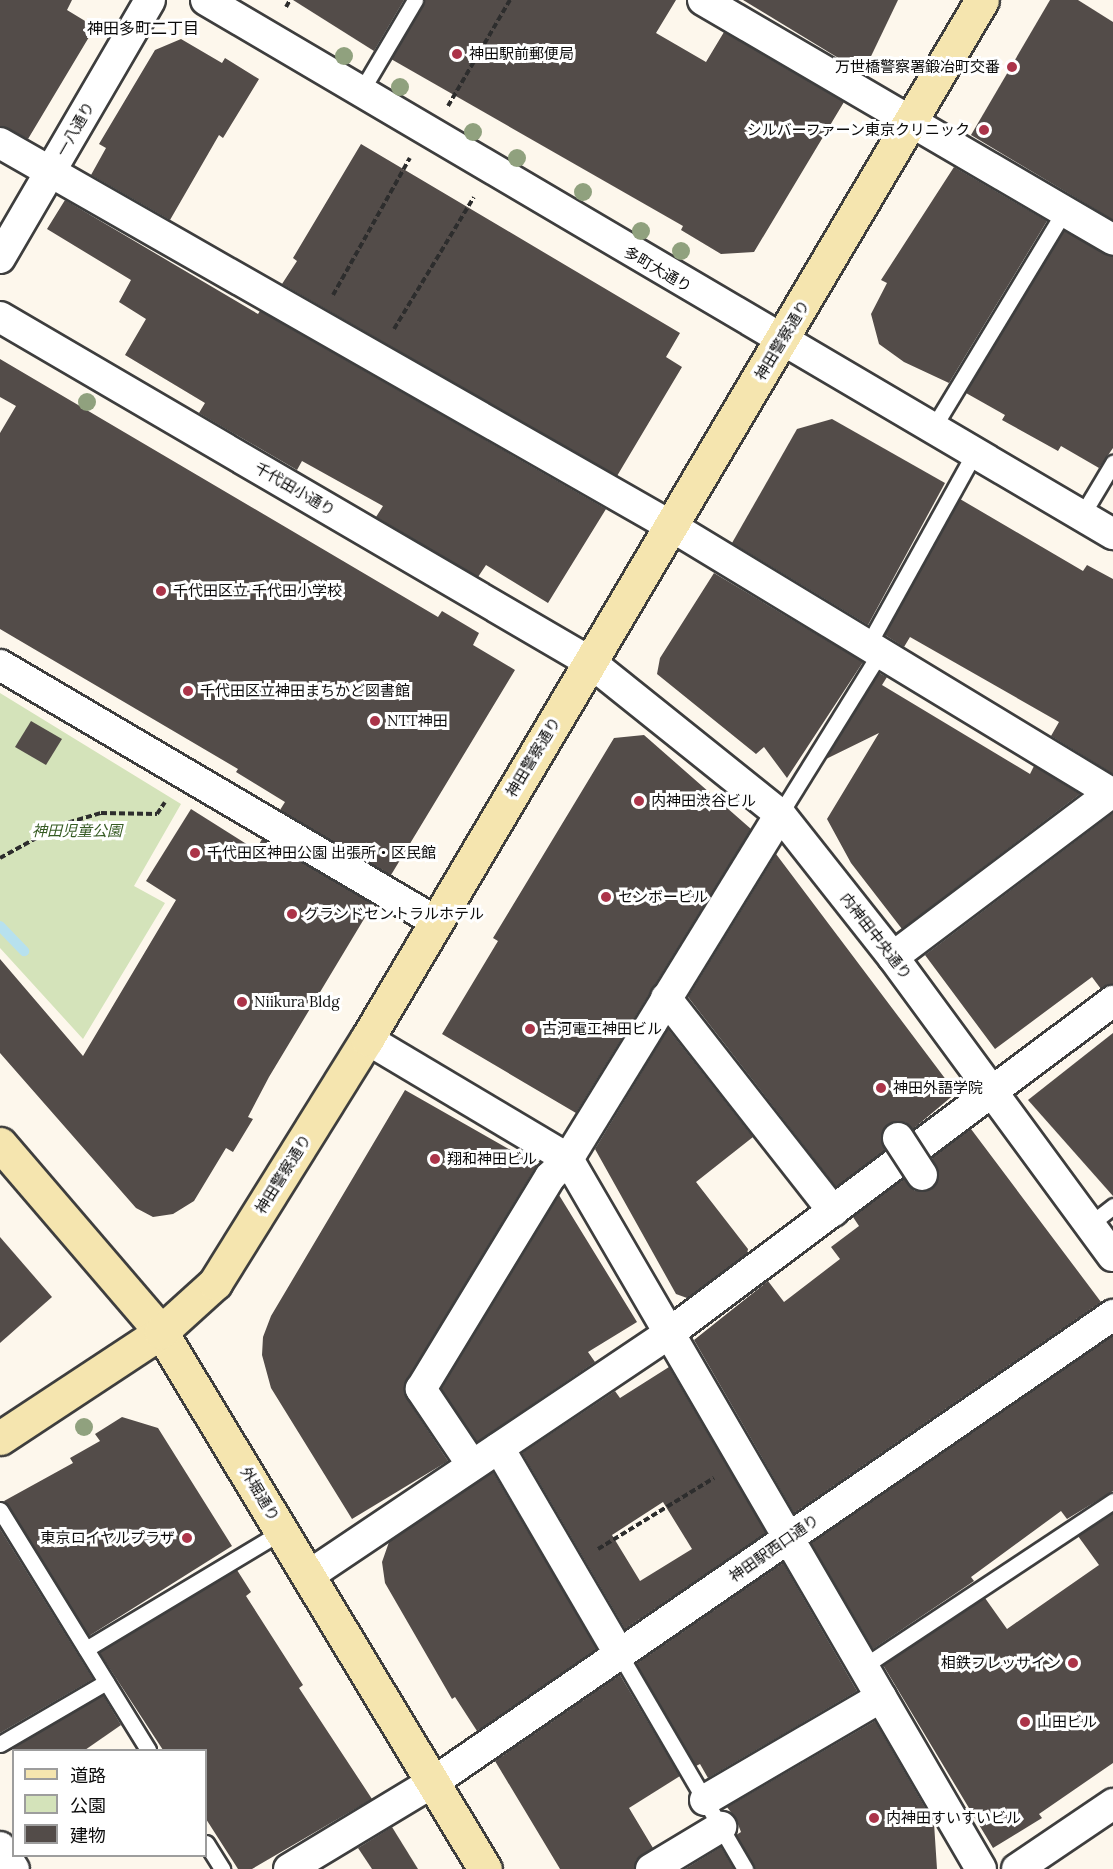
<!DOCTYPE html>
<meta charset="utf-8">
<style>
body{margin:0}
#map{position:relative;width:1113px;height:1869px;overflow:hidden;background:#fdf7ec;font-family:Lora,"Noto Sans JP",serif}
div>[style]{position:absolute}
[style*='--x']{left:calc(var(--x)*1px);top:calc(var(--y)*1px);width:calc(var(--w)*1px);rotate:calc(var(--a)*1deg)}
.green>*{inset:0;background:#d4e3ba}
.stream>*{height:10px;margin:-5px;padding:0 5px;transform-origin:5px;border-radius:5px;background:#b7e1ee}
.building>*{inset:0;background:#534c49}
.path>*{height:4px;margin-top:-2px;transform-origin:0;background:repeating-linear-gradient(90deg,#2d2d2d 0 6px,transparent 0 9px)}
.roads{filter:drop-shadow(2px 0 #3e3e3e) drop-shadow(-2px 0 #3e3e3e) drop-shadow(0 2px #3e3e3e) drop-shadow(0 -2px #3e3e3e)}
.lane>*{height:15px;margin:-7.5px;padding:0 7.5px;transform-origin:7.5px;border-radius:7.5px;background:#fff}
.street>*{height:30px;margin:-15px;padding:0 15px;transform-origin:15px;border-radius:15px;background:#fff}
.secondary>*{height:33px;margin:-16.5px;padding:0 16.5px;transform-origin:16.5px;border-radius:16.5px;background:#f5e5af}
.bridges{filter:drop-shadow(2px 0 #3e3e3e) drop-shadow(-2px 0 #3e3e3e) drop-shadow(0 2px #3e3e3e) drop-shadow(0 -2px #3e3e3e)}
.street-bridge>*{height:30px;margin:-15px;padding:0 15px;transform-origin:15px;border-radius:15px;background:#fff}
.trees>*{width:18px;height:18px;margin:-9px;border-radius:50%;background:#90a17e}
.dots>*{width:16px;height:16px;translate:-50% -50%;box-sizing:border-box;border:3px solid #fff;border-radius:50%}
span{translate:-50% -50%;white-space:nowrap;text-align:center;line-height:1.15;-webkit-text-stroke:6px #fff;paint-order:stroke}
.poi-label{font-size:15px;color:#0b0b0b}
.left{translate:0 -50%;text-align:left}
.right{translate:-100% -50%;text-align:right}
.street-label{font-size:15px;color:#0b0b0b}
.park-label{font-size:15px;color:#365b24;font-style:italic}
.neighbourhood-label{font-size:16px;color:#0b0b0b}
.legend{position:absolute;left:12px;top:1749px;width:195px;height:108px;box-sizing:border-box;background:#fff;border:2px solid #9d9d9d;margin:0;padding:8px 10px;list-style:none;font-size:18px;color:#0b0b0b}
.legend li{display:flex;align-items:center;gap:12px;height:30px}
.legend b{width:30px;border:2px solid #9d9d9d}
</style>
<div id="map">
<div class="green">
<div style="clip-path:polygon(0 693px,181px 804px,134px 886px,165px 903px,83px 1039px,0 948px)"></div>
</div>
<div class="stream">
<div style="--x:0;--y:926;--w:35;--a:46"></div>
</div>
<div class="building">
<div style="clip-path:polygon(0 0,72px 0,67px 10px,95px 27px,28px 139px,0 126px)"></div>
<div style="clip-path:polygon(293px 0,404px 0,374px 51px)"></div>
<div style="clip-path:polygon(425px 0,676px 0,656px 33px,706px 62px,724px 32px,844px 102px,754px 252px,721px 254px,681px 230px,683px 226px,391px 59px)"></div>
<div style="clip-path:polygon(743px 0,898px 0,863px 73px)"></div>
<div style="clip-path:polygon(1050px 0,1078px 0,1113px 22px,1113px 220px,971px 135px)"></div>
<div style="clip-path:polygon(181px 39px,222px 63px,225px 58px,259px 79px,223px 138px,219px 135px,170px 220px,91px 175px,106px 148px,99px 144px,155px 50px)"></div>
<div style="clip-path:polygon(361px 144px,680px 333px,666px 357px,682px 367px,617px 476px,282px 284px,297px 261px,293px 258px)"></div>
<div style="clip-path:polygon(954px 167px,1047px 221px,949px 383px,904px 362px,879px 344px,871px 314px,887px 283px,881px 280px)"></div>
<div style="clip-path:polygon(65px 200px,258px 314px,260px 311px,606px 509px,548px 603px,486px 565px,478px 577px,376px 517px,383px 506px,302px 461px,297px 470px,209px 419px,199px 413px,205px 403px,125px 355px,146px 319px,119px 302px,131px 280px,47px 229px)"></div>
<div style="clip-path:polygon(1064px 231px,1113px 257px,1113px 448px,1099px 468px,1061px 446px,1058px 451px,1002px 420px,1005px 415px,966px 393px)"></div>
<div style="clip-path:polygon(0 359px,438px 617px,442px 611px,479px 633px,473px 645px,515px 670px,391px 875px,280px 810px,285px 802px,236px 772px,238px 769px,0 629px,0 433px,16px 406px,0 397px)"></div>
<div style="clip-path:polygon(832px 419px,945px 483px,868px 625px,732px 543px,797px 429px)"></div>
<div style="clip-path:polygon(960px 499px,1083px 571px,1087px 565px,1113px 579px,1113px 774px,1051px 736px,1059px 722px,910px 637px,904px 647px,885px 635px)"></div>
<div style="clip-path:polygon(714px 573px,863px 662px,787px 778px,764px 747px,756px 754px,657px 674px,660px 658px)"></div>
<div style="clip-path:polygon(879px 673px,887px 677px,882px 685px,1030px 774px,1034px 766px,1080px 794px,902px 929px,851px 863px,827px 819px,879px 733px,826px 759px)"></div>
<div style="clip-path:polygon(31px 721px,62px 739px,46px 765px,15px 747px)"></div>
<div style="clip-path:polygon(644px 735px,751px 829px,576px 1113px,442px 1034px,498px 941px,493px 938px,614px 738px)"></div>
<div style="clip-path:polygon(191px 809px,256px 850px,262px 839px,373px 904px,269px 1077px,248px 1117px,253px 1119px,233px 1152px,226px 1148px,194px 1201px,173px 1214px,153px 1217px,136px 1208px,0 1053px,0 959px,83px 1056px,176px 900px,146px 881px)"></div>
<div style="clip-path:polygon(1113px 813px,1113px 984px,1101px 989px,1092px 977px,995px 1049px,925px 955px)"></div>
<div style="clip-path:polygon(776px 854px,956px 1093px,913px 1129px,905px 1122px,888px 1124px,881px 1138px,885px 1150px,836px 1187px,688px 997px)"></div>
<div style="clip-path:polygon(668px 1029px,753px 1137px,696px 1182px,748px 1249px,747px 1254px,687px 1298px,676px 1294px,595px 1149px)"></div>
<div style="clip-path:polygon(1113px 1033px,1113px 1196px,1028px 1100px)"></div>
<div style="clip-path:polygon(405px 1090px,537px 1165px,406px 1381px,407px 1399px,448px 1461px,352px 1519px,271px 1388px,262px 1355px,263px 1337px,271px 1316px)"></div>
<div style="clip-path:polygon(971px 1129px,1101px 1302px,794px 1513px,694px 1340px,768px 1281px,784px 1302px,840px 1259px,831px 1247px,859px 1226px,853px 1217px,904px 1179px,915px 1191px,932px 1189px,939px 1175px,932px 1158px)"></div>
<div style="clip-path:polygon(559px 1195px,637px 1322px,588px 1352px,595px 1362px,477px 1442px,441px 1389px)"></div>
<div style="clip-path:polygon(0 1237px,52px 1297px,0 1343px)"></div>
<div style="clip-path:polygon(1113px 1336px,1113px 1491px,1067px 1519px,1061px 1511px,971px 1577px,974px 1581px,873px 1649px,811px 1543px)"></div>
<div style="clip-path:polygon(evenodd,669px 1367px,766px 1533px,625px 1629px,522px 1453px,615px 1391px,620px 1398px,669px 1367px,663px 1502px,692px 1549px,640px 1581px,612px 1535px,663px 1502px)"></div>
<div style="clip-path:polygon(122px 1417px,158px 1428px,232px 1546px,89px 1636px,4px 1501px,73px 1463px,70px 1458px,100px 1441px,95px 1434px)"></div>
<div style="clip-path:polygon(493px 1472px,597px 1649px,477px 1731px,455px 1697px,452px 1699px,385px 1583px,382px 1562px,389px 1542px)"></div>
<div style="clip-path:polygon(1113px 1513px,1113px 1763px,1039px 1814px,1042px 1818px,993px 1848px,883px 1665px,985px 1598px,1007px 1629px,1099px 1565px,1078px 1536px)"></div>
<div style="clip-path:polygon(0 1529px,93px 1679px,0 1733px)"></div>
<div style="clip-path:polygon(783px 1563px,857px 1691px,708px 1778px,700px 1764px,696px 1766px,636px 1664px)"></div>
<div style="clip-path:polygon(237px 1570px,251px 1592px,246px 1596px,303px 1685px,299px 1688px,372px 1799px,252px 1869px,238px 1869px,206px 1819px,206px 1750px,163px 1750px,99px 1652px)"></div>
<div style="clip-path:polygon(620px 1675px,680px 1776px,629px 1808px,653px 1848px,636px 1860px,634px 1869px,560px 1869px,495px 1761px)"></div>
<div style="clip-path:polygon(103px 1695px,121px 1725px,85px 1750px,8px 1750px)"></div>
<div style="clip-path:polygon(875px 1721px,934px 1823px,937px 1869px,755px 1869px,736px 1835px,741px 1832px,736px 1819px,727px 1807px)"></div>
<div style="clip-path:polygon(392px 1827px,418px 1869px,372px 1869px,358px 1848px)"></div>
<div style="clip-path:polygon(721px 1847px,734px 1869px,685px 1869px)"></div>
</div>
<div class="path">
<div style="--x:286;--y:7;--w:8;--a:-60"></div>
<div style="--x:448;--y:106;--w:123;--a:-59.7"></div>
<div style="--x:333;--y:295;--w:157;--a:-60.7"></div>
<div style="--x:394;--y:329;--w:154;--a:-58.8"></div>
<div style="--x:0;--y:858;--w:68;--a:-28.8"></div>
<div style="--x:60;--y:825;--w:43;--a:-16.3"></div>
<div style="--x:101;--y:813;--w:56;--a:1"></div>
<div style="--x:157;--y:814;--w:14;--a:-56"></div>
<div style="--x:598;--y:1549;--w:136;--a:-31.5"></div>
</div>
<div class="roads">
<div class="lane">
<div style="--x:360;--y:93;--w:108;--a:-59.4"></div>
<div style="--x:933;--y:428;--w:253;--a:-58.8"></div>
<div style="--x:1082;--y:515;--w:61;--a:-59.2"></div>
<div style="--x:868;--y:645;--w:221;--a:-61"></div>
<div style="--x:780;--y:814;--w:190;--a:-58.2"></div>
<div style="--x:1089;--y:1225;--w:31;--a:-38"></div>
<div style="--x:0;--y:1510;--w:282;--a:58.3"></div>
<div style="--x:86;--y:1649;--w:229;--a:-31"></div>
<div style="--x:620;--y:1655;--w:248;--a:59.7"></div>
<div style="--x:864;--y:1666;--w:299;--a:-33.5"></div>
<div style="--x:0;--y:1744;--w:123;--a:-30.3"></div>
<div style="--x:206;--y:1843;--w:31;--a:58"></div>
</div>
<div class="street">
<div style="--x:206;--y:0;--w:1053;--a:30.49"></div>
<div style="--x:703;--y:0;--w:475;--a:30.3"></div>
<div style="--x:0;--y:143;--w:773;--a:29.72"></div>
<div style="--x:671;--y:526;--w:517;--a:31.23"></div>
<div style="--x:0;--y:258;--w:298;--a:-59.8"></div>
<div style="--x:0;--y:317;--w:683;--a:30.32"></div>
<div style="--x:590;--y:662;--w:243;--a:38.7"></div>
<div style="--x:780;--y:814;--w:182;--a:51.7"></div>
<div style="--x:893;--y:957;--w:371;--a:53.7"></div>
<div style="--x:0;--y:665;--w:505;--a:30.48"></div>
<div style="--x:893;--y:957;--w:273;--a:-37"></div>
<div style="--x:666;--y:998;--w:271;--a:51.9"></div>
<div style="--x:367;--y:1039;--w:234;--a:30.8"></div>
<div style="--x:568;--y:1159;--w:821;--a:59.81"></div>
<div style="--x:499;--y:1448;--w:240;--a:59.7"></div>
<div style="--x:472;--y:1465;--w:92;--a:-123.9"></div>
<div style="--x:421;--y:1389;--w:248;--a:-58.7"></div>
<div style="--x:550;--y:1177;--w:25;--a:-45"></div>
<div style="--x:568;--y:1159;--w:405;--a:-58.4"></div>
<div style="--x:308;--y:1576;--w:434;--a:-33.9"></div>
<div style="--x:668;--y:1334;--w:556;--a:-36.81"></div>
<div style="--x:705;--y:1800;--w:204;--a:-30.3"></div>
<div style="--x:0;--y:1847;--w:26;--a:58"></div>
<div style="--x:289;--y:1869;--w:170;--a:-31.1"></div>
<div style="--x:435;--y:1781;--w:823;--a:-34.5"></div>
<div style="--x:651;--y:1869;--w:82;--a:-31"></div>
<div style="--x:1017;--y:1869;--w:116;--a:-34.1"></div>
</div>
<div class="secondary">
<div style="--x:0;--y:1144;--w:248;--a:49.4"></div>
<div style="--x:161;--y:1332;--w:627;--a:58.9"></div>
<div style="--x:0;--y:1438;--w:193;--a:-33.4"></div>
<div style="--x:161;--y:1332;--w:73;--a:-42.2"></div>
<div style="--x:215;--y:1283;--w:287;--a:-58.1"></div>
<div style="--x:367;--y:1039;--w:1207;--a:-59.38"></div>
</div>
</div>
<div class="bridges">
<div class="street-bridge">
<div style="--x:898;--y:1138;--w:44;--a:57"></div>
</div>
</div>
<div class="trees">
<div style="left:344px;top:56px"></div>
<div style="left:400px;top:87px"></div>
<div style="left:473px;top:132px"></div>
<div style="left:517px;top:158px"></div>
<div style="left:583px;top:192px"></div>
<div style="left:641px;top:231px"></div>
<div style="left:681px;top:251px"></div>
<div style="left:87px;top:402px"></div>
<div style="left:84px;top:1427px"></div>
</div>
<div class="dots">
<div style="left:457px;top:54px;background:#ab3449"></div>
<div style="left:1012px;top:67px;background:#ab3449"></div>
<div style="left:984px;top:130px;background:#ab3449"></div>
<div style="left:161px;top:591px;background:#ab3449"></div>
<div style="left:188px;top:691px;background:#ab3449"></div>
<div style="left:375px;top:721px;background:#ab3449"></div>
<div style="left:639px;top:801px;background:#ab3449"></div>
<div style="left:195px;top:853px;background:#ab3449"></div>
<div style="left:606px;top:897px;background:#ab3449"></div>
<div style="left:292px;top:914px;background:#ab3449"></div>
<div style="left:242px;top:1002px;background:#ab3449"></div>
<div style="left:530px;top:1029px;background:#ab3449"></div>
<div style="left:881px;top:1088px;background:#ab3449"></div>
<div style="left:435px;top:1159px;background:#ab3449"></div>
<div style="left:187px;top:1538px;background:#ab3449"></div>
<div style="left:1073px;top:1663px;background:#ab3449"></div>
<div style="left:1025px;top:1722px;background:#ab3449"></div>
<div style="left:874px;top:1818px;background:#ab3449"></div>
</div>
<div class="poi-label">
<span class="left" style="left:469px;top:54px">神田駅前郵便局</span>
<span class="right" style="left:1000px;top:67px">万世橋警察署鍛冶町交番</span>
<span class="right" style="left:970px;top:130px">シルバーファーン東京クリニック</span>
<span class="left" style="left:173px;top:591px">千代田区立 千代田小学校</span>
<span class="left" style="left:200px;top:691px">千代田区立神田まちかど図書館</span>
<span class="left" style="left:387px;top:721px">NTT神田</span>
<span class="left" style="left:651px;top:801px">内神田渋谷ビル</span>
<span class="left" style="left:207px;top:853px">千代田区神田公園 出張所・区民館</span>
<span class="left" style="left:618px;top:897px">センボービル</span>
<span class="left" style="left:304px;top:914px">グランドセントラルホテル</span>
<span class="left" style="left:254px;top:1002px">Niikura Bldg</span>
<span class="left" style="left:542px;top:1029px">古河電工神田ビル</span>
<span class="left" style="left:893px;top:1088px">神田外語学院</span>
<span class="left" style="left:447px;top:1159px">翔和神田ビル</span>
<span class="right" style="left:175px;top:1538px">東京ロイヤルプラザ</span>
<span class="right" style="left:1061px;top:1663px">相鉄フレッサイン</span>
<span class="left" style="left:1037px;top:1722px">山田ビル</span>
<span class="left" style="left:886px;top:1818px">内神田すいすいビル</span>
</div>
<div class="street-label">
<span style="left:75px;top:129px;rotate:-60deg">一八通り</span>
<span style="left:658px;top:269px;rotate:30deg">多町大通り</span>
<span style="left:782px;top:340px;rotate:-59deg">神田警察通り</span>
<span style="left:295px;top:489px;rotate:30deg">千代田小通り</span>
<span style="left:533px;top:757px;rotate:-59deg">神田警察通り</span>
<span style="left:876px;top:936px;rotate:52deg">内神田中央通り</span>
<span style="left:283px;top:1174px;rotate:-58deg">神田警察通り</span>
<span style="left:260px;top:1494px;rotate:59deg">外堀通り</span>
<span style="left:774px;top:1548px;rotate:-35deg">神田駅西口通り</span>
</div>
<div class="park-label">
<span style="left:77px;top:831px">神田児童公園</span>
</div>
<div class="neighbourhood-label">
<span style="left:143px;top:28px">神田多町二丁目</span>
</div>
<ul class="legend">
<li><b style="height:8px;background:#f5e5af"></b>道路</li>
<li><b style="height:16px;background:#d4e3ba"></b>公園</li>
<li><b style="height:16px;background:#534c49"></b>建物</li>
</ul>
</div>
